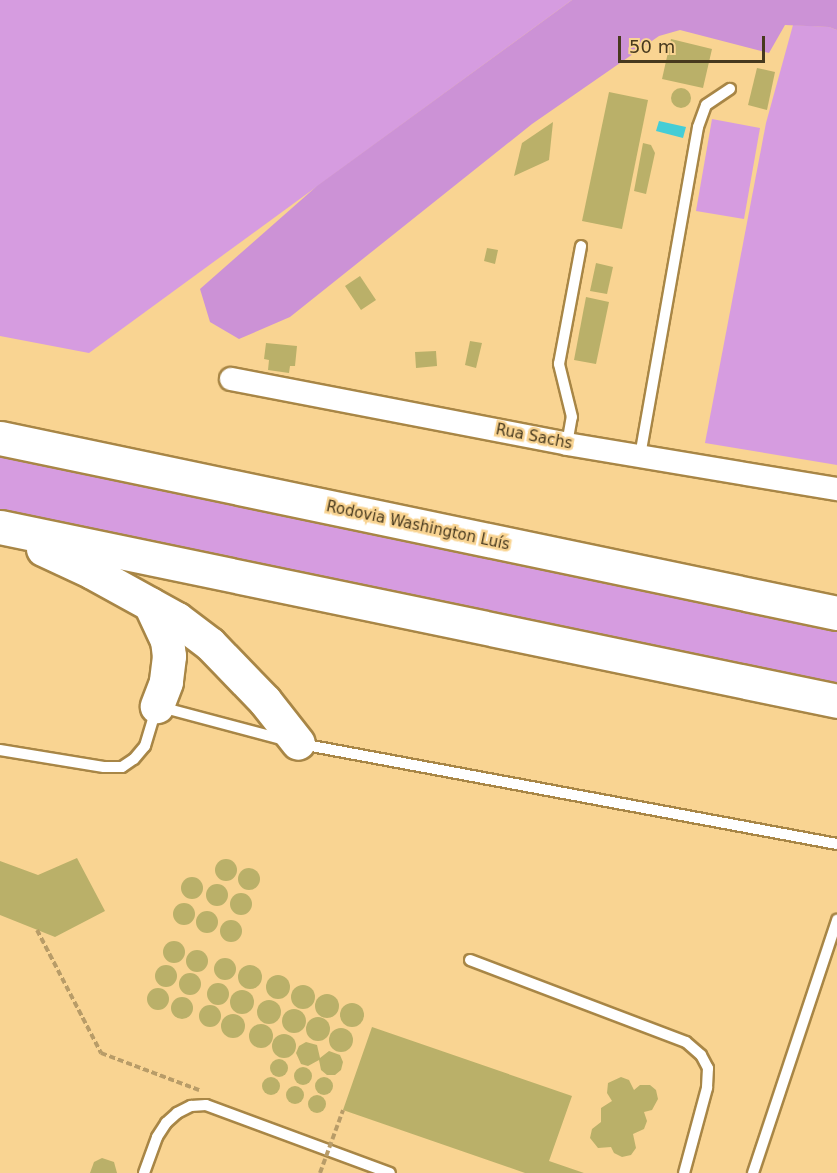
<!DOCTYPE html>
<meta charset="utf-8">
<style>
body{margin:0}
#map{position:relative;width:837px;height:1173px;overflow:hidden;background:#f9d492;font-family:"DejaVu Sans",sans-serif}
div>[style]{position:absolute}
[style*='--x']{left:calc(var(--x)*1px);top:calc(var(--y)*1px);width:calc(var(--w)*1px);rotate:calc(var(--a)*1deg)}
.green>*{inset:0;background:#d69ce0}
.forest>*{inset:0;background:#cc92d6}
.water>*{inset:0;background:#45cdd6}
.building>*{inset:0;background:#bab069}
.round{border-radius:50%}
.path>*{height:4px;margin-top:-2px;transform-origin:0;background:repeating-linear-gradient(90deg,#b89c68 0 6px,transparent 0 9px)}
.roads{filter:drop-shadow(2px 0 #a88646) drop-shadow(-2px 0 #a88646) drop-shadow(0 2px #a88646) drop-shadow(0 -2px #a88646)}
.lane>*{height:10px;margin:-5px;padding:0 5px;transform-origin:5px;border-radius:5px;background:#fff}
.street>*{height:22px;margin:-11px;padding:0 11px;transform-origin:11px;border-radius:11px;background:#fff}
.highway>*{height:33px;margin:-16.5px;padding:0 16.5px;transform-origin:16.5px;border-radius:16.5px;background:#fff}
.path-bridge>*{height:4px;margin-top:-2px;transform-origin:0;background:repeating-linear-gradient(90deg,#b89c68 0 6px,transparent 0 9px)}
span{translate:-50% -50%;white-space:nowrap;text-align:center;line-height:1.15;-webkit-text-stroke:5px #f9d492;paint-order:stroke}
.street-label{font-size:15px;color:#47391e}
.scale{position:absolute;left:618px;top:36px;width:147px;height:27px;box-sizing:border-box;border:3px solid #47391e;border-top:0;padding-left:8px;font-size:18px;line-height:21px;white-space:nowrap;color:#47391e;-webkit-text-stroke:4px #f9d492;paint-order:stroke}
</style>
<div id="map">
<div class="green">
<div style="clip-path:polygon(0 0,572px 0,89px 353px,0 336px)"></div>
<div style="clip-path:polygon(793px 25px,829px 27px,837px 30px,837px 465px,705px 443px,766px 123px)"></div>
<div style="clip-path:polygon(712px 119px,760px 128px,744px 219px,696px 211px)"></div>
<div style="clip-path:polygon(0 451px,837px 624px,837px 687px,0 514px)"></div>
</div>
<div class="forest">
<div style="clip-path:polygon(572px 0,837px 0,837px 30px,829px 27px,785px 25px,769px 53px,680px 30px,659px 36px,532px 124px,290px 317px,239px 339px,210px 322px,200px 289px,317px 186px)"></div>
</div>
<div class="water">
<div style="clip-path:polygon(659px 121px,686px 127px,683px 138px,656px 131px)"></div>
</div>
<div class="building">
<div style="clip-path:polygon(671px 39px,712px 49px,703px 88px,662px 79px)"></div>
<div style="clip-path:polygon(757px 68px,775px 72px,767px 110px,748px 105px)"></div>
<div class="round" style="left:671px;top:88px;width:20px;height:20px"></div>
<div style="clip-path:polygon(609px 92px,648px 100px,622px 229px,582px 221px)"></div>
<div style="clip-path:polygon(553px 122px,549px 160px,514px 176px,522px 143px)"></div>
<div style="clip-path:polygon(643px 143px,651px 145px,655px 153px,646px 194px,634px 191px)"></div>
<div style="clip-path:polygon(487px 248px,498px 250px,495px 264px,484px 261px)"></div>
<div style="clip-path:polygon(596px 263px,613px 267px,607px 294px,590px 291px)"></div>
<div style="clip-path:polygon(360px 276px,376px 300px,361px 310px,345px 286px)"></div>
<div style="clip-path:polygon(586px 297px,609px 302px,596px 364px,574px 360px)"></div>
<div style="clip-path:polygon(470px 341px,482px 343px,476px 368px,465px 365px)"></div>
<div style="clip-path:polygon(266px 343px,297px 346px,295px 366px,290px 366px,289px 373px,268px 370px,269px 360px,264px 359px)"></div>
<div style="clip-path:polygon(436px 351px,437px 366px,416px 368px,415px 352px)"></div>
<div style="clip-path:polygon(77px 858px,105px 911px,55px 937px,0 915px,0 861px,38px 875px)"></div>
<div class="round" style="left:215px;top:859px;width:22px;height:22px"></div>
<div class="round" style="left:238px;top:868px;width:22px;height:22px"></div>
<div class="round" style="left:181px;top:877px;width:22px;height:22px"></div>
<div class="round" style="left:206px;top:884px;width:22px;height:22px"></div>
<div class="round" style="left:230px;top:893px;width:22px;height:22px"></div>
<div class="round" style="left:173px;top:903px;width:22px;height:22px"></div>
<div class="round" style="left:196px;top:911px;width:22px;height:22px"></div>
<div class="round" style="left:220px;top:920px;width:22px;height:22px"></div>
<div class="round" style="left:163px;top:941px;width:22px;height:22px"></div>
<div class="round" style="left:186px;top:950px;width:22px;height:22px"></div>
<div class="round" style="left:214px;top:958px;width:22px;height:22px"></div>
<div class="round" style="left:155px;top:965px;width:22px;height:22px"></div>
<div class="round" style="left:238px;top:965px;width:24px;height:24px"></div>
<div class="round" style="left:179px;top:973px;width:22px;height:22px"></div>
<div class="round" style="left:266px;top:975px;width:24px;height:24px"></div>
<div class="round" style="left:207px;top:983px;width:22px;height:22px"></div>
<div class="round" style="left:291px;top:985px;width:24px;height:24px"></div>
<div class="round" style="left:147px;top:988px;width:22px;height:22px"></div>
<div class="round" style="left:230px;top:990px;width:24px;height:24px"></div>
<div class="round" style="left:315px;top:994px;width:24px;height:24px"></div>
<div class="round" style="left:171px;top:997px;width:22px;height:22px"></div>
<div class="round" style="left:257px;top:1000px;width:24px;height:24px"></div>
<div class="round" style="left:340px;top:1003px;width:24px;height:24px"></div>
<div class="round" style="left:199px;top:1005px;width:22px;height:22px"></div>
<div class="round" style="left:282px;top:1009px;width:24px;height:24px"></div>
<div class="round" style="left:221px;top:1014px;width:24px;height:24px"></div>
<div class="round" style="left:306px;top:1017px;width:24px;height:24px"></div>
<div class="round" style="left:249px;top:1024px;width:24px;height:24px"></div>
<div style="clip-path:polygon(372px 1027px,572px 1096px,549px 1161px,584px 1173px,525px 1173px,343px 1110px)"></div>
<div class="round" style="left:329px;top:1028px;width:24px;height:24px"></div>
<div class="round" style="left:272px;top:1034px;width:24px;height:24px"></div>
<div style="clip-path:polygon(306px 1042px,317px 1045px,320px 1058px,329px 1051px,340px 1055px,343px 1062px,341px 1070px,335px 1075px,327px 1075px,321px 1070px,319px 1060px,308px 1066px,301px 1064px,296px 1053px,299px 1046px)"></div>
<div class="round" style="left:270px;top:1059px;width:18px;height:18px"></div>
<div class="round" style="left:294px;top:1067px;width:18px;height:18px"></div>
<div class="round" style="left:315px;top:1077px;width:18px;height:18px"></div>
<div class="round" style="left:262px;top:1077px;width:18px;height:18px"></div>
<div style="clip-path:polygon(621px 1077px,629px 1080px,634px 1090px,640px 1085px,650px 1085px,656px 1090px,658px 1099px,652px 1110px,644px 1112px,647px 1121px,644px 1129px,633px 1134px,636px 1148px,631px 1155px,622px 1157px,614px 1153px,611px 1147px,598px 1148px,590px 1138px,592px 1129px,601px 1122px,601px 1108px,612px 1101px,607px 1093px,608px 1083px)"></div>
<div class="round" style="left:286px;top:1086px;width:18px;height:18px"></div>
<div class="round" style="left:308px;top:1095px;width:18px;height:18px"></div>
<div style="clip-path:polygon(102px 1158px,114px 1162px,117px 1173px,90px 1173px,94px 1162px)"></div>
</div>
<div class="path">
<div style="--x:37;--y:930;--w:139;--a:62.5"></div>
<div style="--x:101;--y:1053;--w:105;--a:20.7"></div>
</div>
<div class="roads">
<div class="lane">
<div style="--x:567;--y:444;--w:27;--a:-80"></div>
<div style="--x:572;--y:417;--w:55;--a:-103.8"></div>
<div style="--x:559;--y:364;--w:120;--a:-79.4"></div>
<div style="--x:640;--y:456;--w:334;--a:-80"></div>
<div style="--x:698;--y:127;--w:23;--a:-70"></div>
<div style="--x:706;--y:105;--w:29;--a:-34"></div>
<div style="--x:301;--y:744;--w:545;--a:10.57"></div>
<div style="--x:0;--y:750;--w:105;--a:9.3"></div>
<div style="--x:104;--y:767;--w:18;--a:0"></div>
<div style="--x:122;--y:767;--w:14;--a:-34"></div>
<div style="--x:134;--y:759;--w:17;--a:-50"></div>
<div style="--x:145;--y:746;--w:42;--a:-73.3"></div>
<div style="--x:157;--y:706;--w:132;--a:14.9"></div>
<div style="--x:470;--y:960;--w:231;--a:20.8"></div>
<div style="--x:686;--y:1042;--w:20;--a:41"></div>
<div style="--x:701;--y:1055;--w:15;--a:62"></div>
<div style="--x:708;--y:1068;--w:20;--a:93"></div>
<div style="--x:707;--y:1088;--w:88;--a:105.1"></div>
<div style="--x:144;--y:1173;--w:38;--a:-70"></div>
<div style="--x:157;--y:1137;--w:17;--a:-57"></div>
<div style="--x:166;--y:1123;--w:15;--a:-42"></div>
<div style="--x:177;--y:1113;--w:16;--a:-27"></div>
<div style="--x:191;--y:1106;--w:15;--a:-4"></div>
<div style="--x:206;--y:1105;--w:196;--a:20.3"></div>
<div style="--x:753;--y:1173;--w:267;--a:-71.6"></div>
</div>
<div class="street">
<div style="--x:231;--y:379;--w:342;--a:10.9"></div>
<div style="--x:567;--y:444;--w:274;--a:9.5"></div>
</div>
<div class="highway">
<div style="--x:0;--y:438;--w:855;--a:11.81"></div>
<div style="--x:0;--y:527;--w:855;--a:11.74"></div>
<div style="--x:43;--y:549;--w:54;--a:25.1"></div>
<div style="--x:92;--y:572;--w:97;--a:28.9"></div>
<div style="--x:177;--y:619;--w:41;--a:37.1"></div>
<div style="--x:210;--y:644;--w:79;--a:46"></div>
<div style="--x:265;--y:701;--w:53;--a:51.8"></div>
<div style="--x:150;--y:604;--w:40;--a:65"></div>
<div style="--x:167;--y:640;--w:16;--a:83"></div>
<div style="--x:169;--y:656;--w:26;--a:97"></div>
<div style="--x:166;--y:682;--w:26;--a:111"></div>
</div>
</div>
<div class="path-bridge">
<div style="--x:320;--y:1173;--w:67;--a:-69.9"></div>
</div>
<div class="street-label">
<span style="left:534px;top:437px;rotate:11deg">Rua Sachs</span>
<span style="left:418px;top:526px;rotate:12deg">Rodovia Washington Luís</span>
</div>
<div class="scale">50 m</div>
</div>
